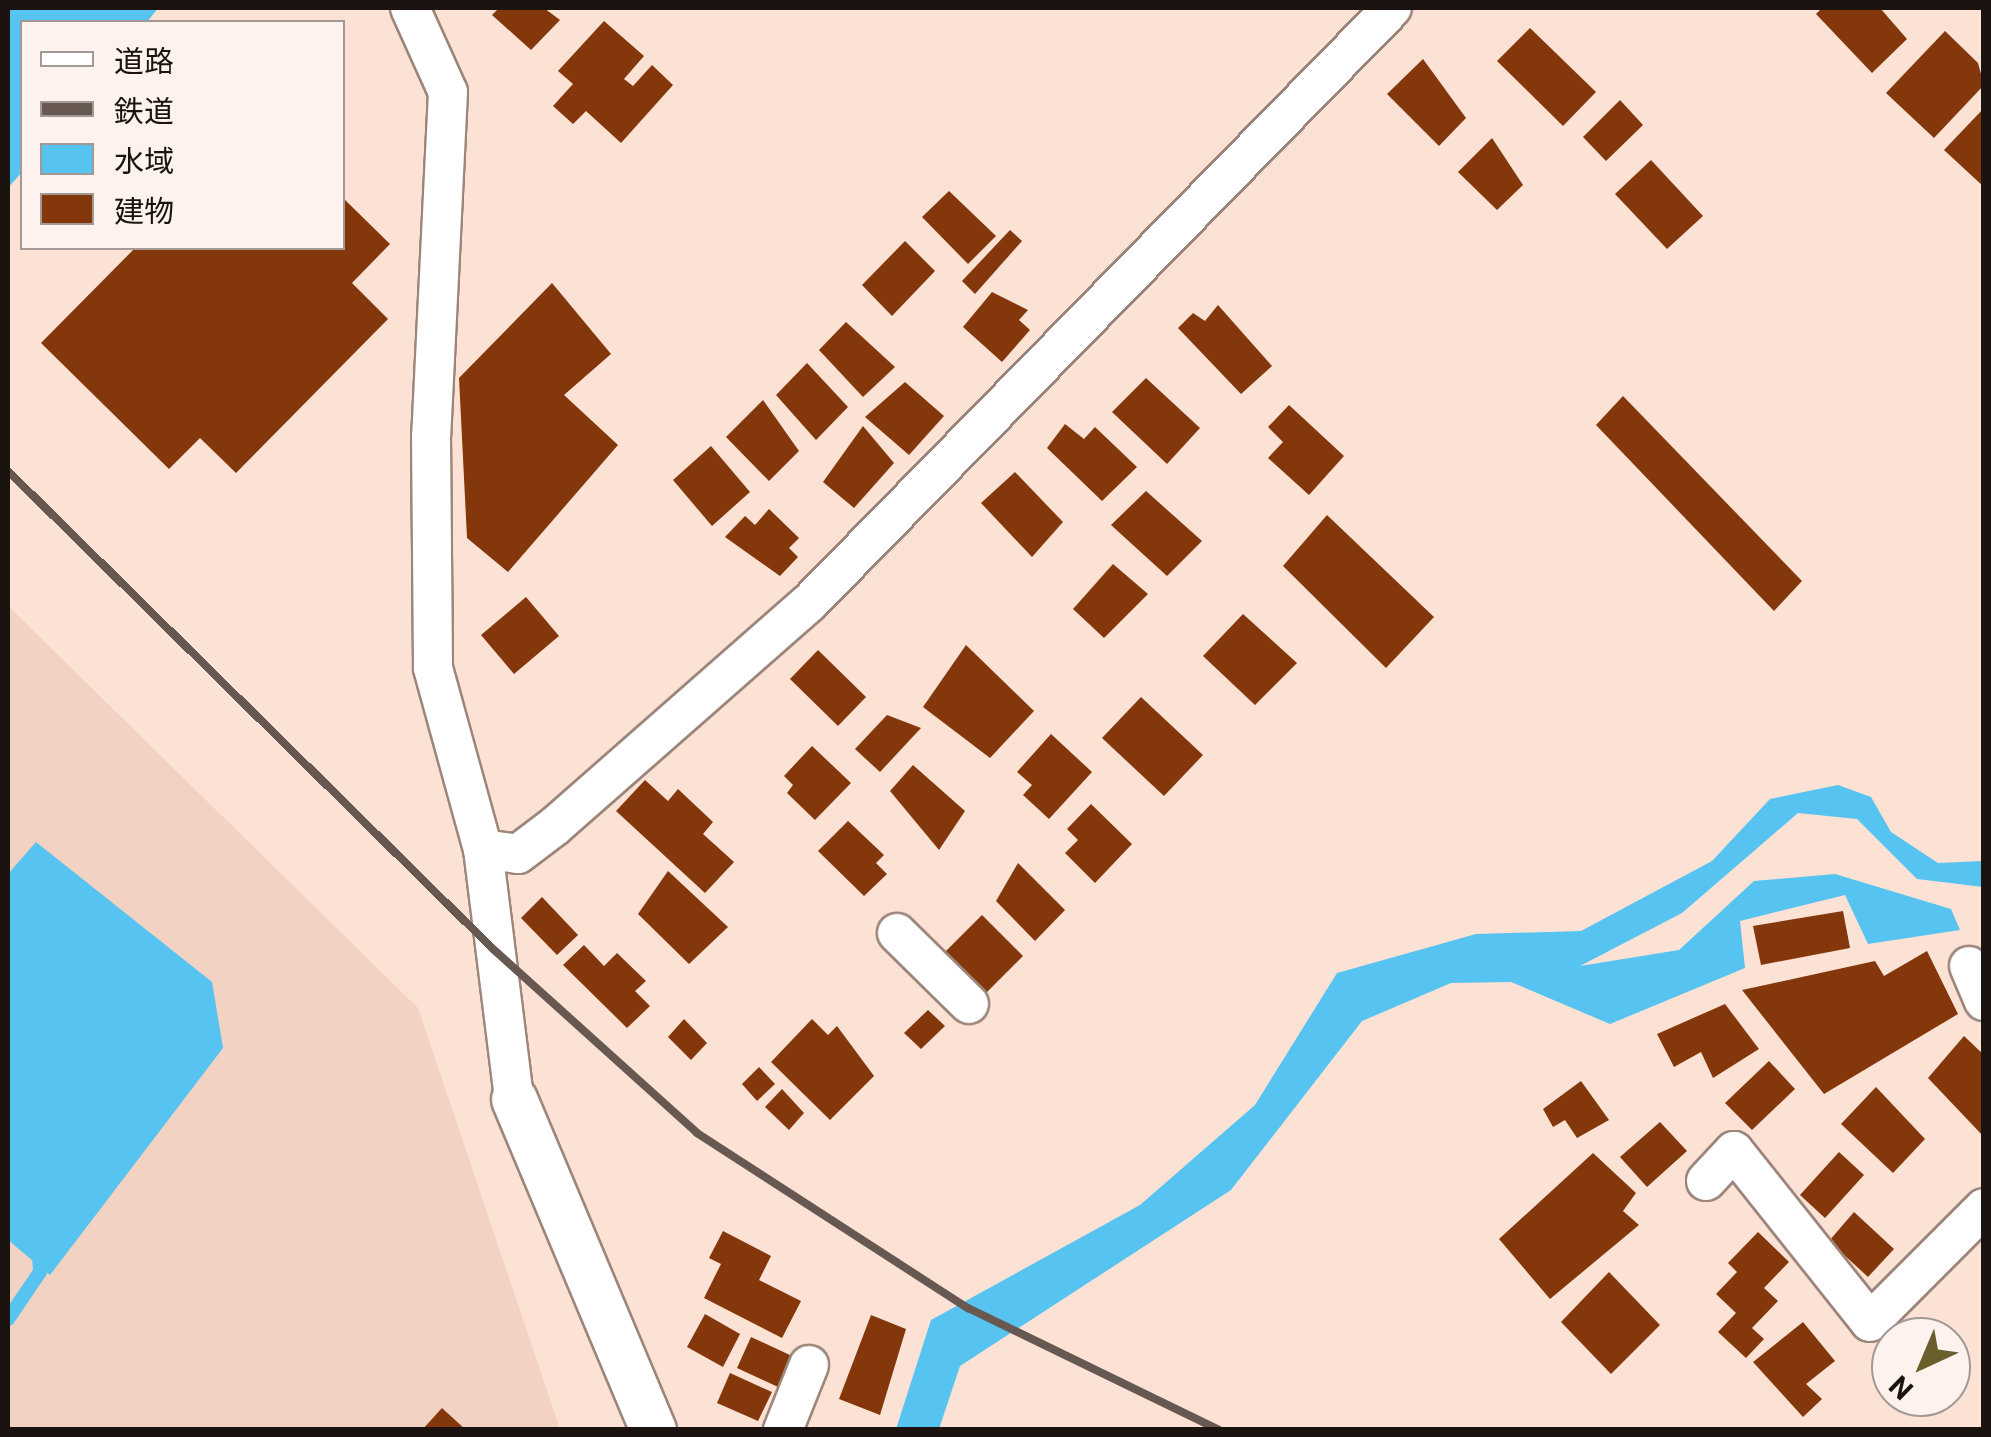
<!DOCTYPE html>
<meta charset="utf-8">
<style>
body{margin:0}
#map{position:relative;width:1991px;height:1437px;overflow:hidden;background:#fbe2d5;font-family:Roboto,"Noto Sans JP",sans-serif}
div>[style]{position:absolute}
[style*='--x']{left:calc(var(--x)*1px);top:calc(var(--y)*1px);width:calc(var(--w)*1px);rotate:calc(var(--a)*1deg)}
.built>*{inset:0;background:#f2d2c2}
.water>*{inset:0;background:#57c3f0}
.stream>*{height:14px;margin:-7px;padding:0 7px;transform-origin:7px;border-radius:7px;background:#57c3f0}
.building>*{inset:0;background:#83370b}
.roads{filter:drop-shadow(2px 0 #9c857a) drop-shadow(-2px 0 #9c857a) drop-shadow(0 2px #9c857a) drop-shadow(0 -2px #9c857a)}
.minor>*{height:38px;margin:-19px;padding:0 19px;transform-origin:19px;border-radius:19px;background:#fff}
.tertiary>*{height:45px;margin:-22.5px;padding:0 22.5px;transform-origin:22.5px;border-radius:22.5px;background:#fff}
.rail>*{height:8px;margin:-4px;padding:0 4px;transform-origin:4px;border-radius:4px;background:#675952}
span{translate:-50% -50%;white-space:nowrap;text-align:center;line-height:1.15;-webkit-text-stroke:10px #fdf2ed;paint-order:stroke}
.frame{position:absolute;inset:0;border:10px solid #1b130f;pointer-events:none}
.legend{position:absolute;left:20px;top:20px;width:325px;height:230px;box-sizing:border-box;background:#fdf2ed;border:2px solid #a39994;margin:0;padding:12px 18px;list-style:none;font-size:30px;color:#1b130f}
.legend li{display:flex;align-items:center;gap:20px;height:50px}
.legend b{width:50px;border:2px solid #a39994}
.north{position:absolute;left:1871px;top:1317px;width:100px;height:100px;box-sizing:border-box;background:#fdf2ed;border:2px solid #a39994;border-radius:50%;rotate:224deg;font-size:28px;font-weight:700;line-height:40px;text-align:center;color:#1b130f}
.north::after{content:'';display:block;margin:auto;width:35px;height:45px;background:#6a5f2c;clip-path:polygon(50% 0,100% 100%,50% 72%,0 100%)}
</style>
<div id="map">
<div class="built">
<div style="clip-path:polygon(8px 606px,418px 1008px,560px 1429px,8px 1429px)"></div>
</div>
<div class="water">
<div style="clip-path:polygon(8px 8px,158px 8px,147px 22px,22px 22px,22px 172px,8px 188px)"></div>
<div style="clip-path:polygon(1838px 785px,1871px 797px,1891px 832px,1938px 863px,1983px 861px,1983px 887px,1917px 879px,1857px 819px,1798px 813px,1682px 913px,1580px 966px,1679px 950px,1754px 881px,1835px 874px,1951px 909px,1960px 930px,1868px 944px,1845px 895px,1740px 921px,1745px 968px,1610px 1024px,1511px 982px,1451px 983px,1362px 1021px,1231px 1190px,960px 1366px,939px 1429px,896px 1429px,931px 1320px,1140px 1205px,1255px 1105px,1337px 973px,1476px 934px,1581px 931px,1712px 861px,1770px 799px)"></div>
<div style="clip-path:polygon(36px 842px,212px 982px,223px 1048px,50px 1275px,8px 1240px,8px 874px)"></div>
</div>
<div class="stream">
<div style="--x:8;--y:1319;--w:57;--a:-55.8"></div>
<div style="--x:40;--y:1272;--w:20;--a:-93"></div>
</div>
<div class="building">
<div style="clip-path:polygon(499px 8px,544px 8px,560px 20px,531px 50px,492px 15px)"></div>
<div style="clip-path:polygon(1822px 8px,1880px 8px,1907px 39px,1872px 73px,1816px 14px)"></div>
<div style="clip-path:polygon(604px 21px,644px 56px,624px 79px,633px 86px,652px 65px,673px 85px,621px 143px,586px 111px,573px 124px,553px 106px,573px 84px,558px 71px)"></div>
<div style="clip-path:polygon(1530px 28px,1596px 92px,1563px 126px,1497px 61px)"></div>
<div style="clip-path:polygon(1945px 31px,1978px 63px,1984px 85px,1934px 138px,1886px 93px)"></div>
<div style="clip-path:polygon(1423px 59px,1466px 118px,1439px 146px,1387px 94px)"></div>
<div style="clip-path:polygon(1620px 100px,1643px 125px,1606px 161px,1583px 137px)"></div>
<div style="clip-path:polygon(1984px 108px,1984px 187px,1944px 150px)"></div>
<div style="clip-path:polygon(1492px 138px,1523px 185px,1497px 210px,1458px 172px)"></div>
<div style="clip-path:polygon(1651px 160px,1703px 216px,1667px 249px,1615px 194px)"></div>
<div style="clip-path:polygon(949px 191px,996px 236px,968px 264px,922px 217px)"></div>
<div style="clip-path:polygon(342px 197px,390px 244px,352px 283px,388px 319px,236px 473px,200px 438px,169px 469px,41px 343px,135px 248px,342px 248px)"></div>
<div style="clip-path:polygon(1010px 230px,1022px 241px,975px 294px,962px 281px)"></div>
<div style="clip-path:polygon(905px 241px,935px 271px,892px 316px,862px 285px)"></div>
<div style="clip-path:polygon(552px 283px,611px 354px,564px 395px,618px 445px,508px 572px,467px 538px,459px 378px)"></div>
<div style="clip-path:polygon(992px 292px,1028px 310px,1019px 320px,1030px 330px,1002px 362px,963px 327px)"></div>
<div style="clip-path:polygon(1218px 305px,1272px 366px,1241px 394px,1178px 328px,1193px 313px,1205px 321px)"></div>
<div style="clip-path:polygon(846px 322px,895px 367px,863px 397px,819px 350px)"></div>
<div style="clip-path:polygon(807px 363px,848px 407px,816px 440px,776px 395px)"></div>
<div style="clip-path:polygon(1146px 378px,1200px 428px,1167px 464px,1112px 412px)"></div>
<div style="clip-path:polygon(905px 382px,944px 416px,909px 455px,865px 417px)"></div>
<div style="clip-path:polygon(1623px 396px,1802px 581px,1774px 611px,1596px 425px)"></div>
<div style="clip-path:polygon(763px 400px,799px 451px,769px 481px,726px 437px)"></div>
<div style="clip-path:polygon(1289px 405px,1344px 456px,1309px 495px,1268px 458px,1283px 442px,1268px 427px)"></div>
<div style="clip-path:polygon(1065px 424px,1084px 439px,1095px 427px,1137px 467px,1102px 501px,1047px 448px)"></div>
<div style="clip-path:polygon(863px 426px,894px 463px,854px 508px,823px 482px)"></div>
<div style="clip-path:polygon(711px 446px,750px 492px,712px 526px,673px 480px)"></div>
<div style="clip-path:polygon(1015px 472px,1063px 522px,1032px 557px,981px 503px)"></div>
<div style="clip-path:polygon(1146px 491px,1202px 541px,1167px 576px,1111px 525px)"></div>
<div style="clip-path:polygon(769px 509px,799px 538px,789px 548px,798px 557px,780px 576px,725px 537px,745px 516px,755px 525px)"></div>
<div style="clip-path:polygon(1327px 515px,1434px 617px,1386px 668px,1283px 566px)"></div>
<div style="clip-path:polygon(1113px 564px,1148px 594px,1104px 638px,1073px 609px)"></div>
<div style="clip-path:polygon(526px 597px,559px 636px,514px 674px,481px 635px)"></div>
<div style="clip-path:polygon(1243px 614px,1297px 663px,1255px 705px,1203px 656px)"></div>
<div style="clip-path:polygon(966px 645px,1034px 711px,990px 758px,923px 707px)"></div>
<div style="clip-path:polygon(818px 650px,866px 697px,838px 726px,790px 679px)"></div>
<div style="clip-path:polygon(1141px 697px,1203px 755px,1164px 796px,1102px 738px)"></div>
<div style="clip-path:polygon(887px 715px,921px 728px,880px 772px,855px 749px)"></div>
<div style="clip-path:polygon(1051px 734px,1092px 772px,1049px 819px,1023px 795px,1032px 785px,1017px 772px)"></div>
<div style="clip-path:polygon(812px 746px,851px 783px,815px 820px,787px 793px,793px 785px,784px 776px)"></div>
<div style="clip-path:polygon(913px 765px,965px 811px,939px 850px,890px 791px)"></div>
<div style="clip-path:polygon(645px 780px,668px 801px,678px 789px,713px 822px,703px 834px,734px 862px,705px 893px,616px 811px)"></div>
<div style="clip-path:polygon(1091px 804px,1132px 844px,1095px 883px,1065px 853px,1078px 840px,1067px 829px)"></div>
<div style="clip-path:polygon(848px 821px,884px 855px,876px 863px,887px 874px,864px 896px,818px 851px)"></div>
<div style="clip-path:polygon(1018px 863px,1065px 910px,1035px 941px,996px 901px)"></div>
<div style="clip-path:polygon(668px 871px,728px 927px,689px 964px,638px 914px)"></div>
<div style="clip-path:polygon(542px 897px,578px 935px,557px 955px,521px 918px)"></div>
<div style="clip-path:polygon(1843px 911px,1850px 948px,1761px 965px,1753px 926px)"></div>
<div style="clip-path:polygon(982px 915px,1023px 956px,986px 993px,945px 952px)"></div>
<div style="clip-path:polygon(584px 945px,604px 966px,617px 953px,646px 981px,635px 991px,650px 1006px,627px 1028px,563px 965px)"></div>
<div style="clip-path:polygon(1927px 951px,1958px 1014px,1824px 1094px,1742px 990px,1875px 961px,1884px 976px)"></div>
<div style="clip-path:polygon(1725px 1004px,1759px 1049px,1713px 1078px,1701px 1052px,1674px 1067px,1657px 1034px)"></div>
<div style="clip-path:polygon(928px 1010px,945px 1026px,921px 1049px,904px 1033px)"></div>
<div style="clip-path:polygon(684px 1019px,707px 1043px,691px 1060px,668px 1037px)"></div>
<div style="clip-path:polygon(812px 1019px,828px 1035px,837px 1026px,874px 1076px,830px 1120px,771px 1062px)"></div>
<div style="clip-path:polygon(1964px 1036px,1984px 1055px,1984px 1137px,1928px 1078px)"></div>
<div style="clip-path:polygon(1769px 1061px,1795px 1089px,1752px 1130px,1725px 1103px)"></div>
<div style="clip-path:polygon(759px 1067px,775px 1084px,757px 1101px,742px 1084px)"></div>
<div style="clip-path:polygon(1581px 1081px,1609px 1120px,1577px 1138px,1565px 1120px,1553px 1127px,1543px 1109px)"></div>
<div style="clip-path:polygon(1876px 1087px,1925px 1139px,1893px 1173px,1841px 1124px)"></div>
<div style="clip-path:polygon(782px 1089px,804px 1113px,789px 1130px,765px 1107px)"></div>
<div style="clip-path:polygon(1660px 1122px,1687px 1151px,1647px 1187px,1620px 1157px)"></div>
<div style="clip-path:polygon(1839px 1152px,1864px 1175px,1825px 1218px,1800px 1195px)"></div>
<div style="clip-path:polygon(1593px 1153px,1636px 1193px,1623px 1211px,1639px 1225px,1550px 1299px,1499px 1239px)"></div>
<div style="clip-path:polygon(1854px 1212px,1894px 1249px,1868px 1277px,1829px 1241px)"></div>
<div style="clip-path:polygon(723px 1231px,771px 1256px,759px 1280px,801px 1301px,782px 1338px,704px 1298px,721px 1264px,709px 1258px)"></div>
<div style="clip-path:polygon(1758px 1232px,1789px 1262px,1764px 1288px,1778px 1301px,1752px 1328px,1764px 1339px,1746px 1358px,1718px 1332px,1736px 1313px,1716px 1294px,1737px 1272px,1728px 1263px)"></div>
<div style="clip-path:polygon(1609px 1272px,1660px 1325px,1611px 1374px,1561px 1322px)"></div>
<div style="clip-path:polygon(705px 1314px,740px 1334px,723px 1367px,687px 1347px)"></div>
<div style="clip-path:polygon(871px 1315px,906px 1329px,880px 1415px,839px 1399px)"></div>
<div style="clip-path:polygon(1803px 1322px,1835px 1361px,1806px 1384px,1822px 1399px,1803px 1417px,1753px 1362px)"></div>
<div style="clip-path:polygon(751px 1337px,792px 1356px,778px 1387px,737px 1368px)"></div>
<div style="clip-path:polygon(730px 1373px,772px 1392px,758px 1421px,717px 1403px)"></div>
<div style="clip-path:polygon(442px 1408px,466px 1430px,422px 1430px)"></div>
</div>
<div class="roads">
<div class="minor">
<div style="--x:410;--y:8;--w:92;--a:65.7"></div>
<div style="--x:448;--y:92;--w:344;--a:92.8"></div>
<div style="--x:431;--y:436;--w:232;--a:89.5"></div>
<div style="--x:433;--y:668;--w:188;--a:74.6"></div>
<div style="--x:483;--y:849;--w:252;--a:82.9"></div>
<div style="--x:483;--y:849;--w:35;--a:8"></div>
<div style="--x:518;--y:854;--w:46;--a:-37.1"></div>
<div style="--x:555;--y:826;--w:337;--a:-41.3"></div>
<div style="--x:808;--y:604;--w:834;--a:-45.58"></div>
<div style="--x:897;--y:933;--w:101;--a:44.6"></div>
<div style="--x:1969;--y:966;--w:38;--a:67"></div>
<div style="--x:1706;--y:1181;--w:41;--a:-47"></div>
<div style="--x:1734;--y:1151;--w:218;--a:51.5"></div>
<div style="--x:1870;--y:1322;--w:161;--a:-45"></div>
<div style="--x:783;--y:1430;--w:70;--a:-68.2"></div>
</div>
<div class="tertiary">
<div style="--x:514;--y:1099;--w:359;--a:67.2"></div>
</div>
</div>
<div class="rail">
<div style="--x:8;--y:471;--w:681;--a:44.58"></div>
<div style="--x:493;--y:949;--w:275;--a:42"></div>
<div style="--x:697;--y:1133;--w:323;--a:32.9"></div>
<div style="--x:968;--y:1308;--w:279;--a:25.9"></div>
</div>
<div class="frame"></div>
<ul class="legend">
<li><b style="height:12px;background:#fff"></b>道路</li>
<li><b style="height:12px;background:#675952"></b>鉄道</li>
<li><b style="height:28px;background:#57c3f0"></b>水域</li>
<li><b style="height:28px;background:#83370b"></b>建物</li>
</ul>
<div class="north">N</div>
</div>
